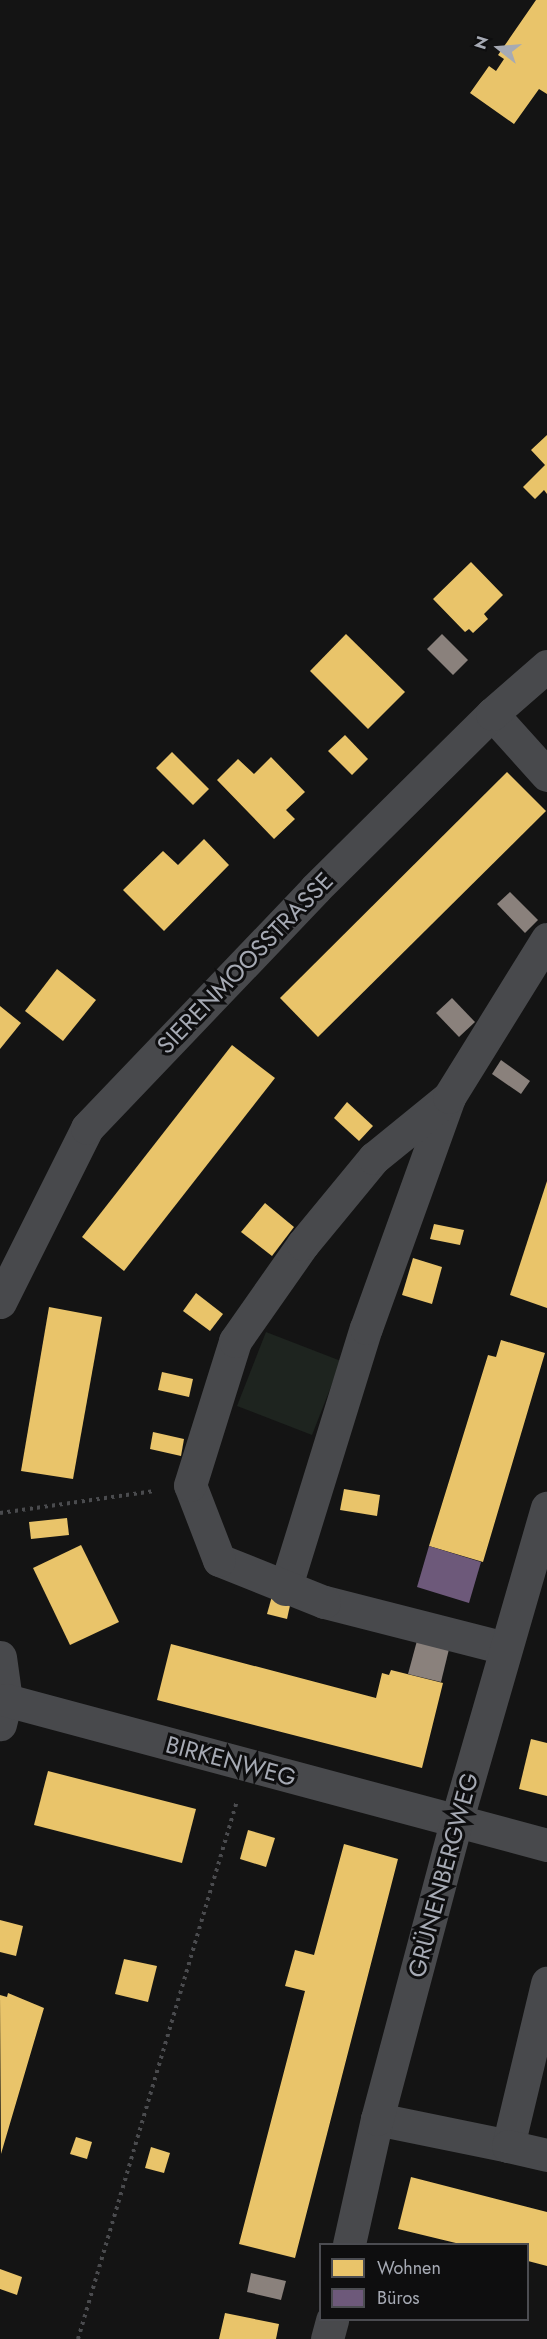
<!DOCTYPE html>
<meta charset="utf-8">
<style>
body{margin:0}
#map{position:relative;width:547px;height:2339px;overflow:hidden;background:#141414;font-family:Jost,sans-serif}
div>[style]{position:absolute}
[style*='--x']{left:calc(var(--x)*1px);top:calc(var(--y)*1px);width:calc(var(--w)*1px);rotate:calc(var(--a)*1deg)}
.green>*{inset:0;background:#1e241f}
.homes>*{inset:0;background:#e9c46a}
.offices>*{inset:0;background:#6d597a}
.industry>*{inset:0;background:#8a817c}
.path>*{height:4px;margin-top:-2px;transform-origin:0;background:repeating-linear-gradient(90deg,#4a4b4e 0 3px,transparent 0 7.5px)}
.minor>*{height:33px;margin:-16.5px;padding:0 16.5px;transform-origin:16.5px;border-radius:16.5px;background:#48494c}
span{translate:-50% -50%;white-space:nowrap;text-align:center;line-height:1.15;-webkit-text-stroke:6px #0e0e0f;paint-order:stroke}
.street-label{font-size:24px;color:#a6aab4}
.legend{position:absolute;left:319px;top:2243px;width:210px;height:78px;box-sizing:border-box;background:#0e0e0f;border:2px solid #4b4c51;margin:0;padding:8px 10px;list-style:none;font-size:18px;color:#a6aab4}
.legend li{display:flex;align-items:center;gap:12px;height:30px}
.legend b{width:30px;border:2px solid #4b4c51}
.north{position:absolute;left:469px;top:18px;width:60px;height:60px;-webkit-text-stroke:4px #0e0e0f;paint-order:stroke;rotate:287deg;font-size:16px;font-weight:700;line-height:24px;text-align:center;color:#a6aab4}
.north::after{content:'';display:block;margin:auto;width:21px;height:27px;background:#a6aab4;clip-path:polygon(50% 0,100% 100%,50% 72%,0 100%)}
</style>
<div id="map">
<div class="green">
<div style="clip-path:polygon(266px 1332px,341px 1361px,312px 1435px,237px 1406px)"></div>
</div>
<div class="homes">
<div style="clip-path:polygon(536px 0,547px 0,547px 94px,539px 89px,514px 124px,470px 93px,489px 66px,496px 71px,504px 59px,498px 55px)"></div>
<div style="clip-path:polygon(547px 435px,547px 494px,544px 490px,535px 499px,523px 487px,545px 465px,531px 450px)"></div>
<div style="clip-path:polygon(471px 562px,503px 595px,484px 614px,488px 619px,473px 633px,469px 629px,465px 632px,433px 599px)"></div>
<div style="clip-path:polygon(346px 634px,405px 692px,368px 729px,310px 671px)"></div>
<div style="clip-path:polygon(345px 735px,368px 759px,352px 775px,328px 751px)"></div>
<div style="clip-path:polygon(172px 752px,209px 789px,193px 805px,156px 768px)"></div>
<div style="clip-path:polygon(271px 757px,305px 792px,286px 810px,295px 819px,274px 839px,217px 780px,238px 759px,254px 774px)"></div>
<div style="clip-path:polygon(507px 772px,546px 811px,318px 1037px,280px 998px)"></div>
<div style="clip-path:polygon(204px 839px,229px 865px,164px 931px,123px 890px,163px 851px,178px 865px)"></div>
<div style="clip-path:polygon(57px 969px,96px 1000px,63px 1041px,25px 1011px)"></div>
<div style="clip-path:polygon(0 1006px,21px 1023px,0 1049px)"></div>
<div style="clip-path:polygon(232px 1045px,275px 1078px,124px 1271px,82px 1237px)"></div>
<div style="clip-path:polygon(347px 1102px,373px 1126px,359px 1141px,334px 1118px)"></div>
<div style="clip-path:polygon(547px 1181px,547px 1308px,510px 1295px)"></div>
<div style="clip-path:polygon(265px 1203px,294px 1227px,272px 1256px,241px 1232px)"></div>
<div style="clip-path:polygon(434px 1224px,464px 1230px,460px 1245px,430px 1239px)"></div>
<div style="clip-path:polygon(413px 1258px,442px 1267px,432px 1304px,402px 1295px)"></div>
<div style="clip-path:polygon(196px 1293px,223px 1314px,210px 1331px,183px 1311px)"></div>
<div style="clip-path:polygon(49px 1307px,102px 1317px,73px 1479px,21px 1471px)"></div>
<div style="clip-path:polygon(501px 1340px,545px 1353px,483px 1562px,429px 1546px,488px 1355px,496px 1357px)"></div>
<div style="clip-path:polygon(162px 1372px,193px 1379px,189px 1397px,158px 1390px)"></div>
<div style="clip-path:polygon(153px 1432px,184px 1439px,181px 1456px,150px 1449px)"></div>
<div style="clip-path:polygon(344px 1489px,380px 1495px,377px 1516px,340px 1510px)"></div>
<div style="clip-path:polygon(67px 1518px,69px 1535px,31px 1539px,29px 1522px)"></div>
<div style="clip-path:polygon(81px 1545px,119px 1622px,70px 1645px,33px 1568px)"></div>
<div style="clip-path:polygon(272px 1596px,291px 1601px,287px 1619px,267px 1614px)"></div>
<div style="clip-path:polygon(171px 1644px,376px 1698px,382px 1673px,389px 1675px,391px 1670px,443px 1683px,422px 1768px,157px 1700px)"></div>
<div style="clip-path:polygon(531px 1739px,547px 1743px,547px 1796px,519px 1789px)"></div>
<div style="clip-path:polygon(48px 1771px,196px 1809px,182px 1863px,34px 1825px)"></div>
<div style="clip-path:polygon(248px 1830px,275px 1838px,266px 1867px,240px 1859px)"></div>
<div style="clip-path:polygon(344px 1844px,398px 1859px,295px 2258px,239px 2244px,305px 1991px,285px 1986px,295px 1950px,314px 1955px)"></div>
<div style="clip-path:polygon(0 1920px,23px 1926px,16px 1956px,0 1952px)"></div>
<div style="clip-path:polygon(124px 1959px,157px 1966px,148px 2002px,115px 1994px)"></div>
<div style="clip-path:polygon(8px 1993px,44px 2008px,1px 2154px,0 1995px,7px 1997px)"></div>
<div style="clip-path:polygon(76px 2137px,92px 2142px,87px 2159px,70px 2154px)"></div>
<div style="clip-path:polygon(151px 2147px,170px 2153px,164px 2173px,145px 2168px)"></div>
<div style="clip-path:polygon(411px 2177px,547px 2212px,547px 2266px,528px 2261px,528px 2244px,460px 2244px,398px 2229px)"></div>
<div style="clip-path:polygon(0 2269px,22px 2277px,17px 2295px,0 2289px)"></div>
<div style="clip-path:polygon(225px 2313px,279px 2324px,276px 2339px,219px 2339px)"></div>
</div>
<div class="offices">
<div style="clip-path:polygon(429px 1546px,481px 1562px,469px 1603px,417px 1587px)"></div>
</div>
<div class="industry">
<div style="clip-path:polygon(442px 634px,468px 660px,453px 675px,427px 649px)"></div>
<div style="clip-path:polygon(510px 892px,538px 920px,525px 933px,497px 904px)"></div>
<div style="clip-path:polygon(452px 998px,475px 1022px,459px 1037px,436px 1013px)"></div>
<div style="clip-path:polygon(501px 1060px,530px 1081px,521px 1094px,492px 1074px)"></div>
<div style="clip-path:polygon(418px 1637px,450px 1645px,441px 1682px,408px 1674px)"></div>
<div style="clip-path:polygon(251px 2273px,286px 2281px,281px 2300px,247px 2292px)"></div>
</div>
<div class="path">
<div style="--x:0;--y:1513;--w:156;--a:-8.1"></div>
<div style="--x:78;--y:2339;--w:561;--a:-73.54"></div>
</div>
<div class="minor">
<div style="--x:492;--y:714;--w:82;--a:48"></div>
<div style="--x:0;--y:1302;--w:195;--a:-63.4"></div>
<div style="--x:87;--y:1128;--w:330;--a:-46.3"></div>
<div style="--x:315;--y:889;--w:249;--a:-44.7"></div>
<div style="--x:492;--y:714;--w:73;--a:-41.1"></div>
<div style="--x:285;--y:1589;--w:273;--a:-72.8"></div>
<div style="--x:366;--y:1328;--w:245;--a:-70.2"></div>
<div style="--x:505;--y:1648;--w:187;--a:-165.7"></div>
<div style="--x:324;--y:1602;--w:113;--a:-158.2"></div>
<div style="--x:219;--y:1560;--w:80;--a:-111.1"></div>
<div style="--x:190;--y:1485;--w:151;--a:-72.6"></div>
<div style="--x:235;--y:1341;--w:118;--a:-55"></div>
<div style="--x:303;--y:1244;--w:112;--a:-50.5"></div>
<div style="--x:374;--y:1158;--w:97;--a:-39.1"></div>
<div style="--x:449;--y:1097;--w:186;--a:-58.2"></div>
<div style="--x:0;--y:1657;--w:43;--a:82.1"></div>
<div style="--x:6;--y:1700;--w:25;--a:104"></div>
<div style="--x:6;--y:1700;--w:560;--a:15"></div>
<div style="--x:377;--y:2119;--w:134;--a:11.6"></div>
<div style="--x:508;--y:2146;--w:168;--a:-76.5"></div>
<div style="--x:508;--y:2146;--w:40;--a:13"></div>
<div style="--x:349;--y:2244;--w:128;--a:-77.4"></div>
<div style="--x:377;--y:2119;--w:310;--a:-75.1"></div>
<div style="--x:457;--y:1819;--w:324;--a:-73.9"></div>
<div style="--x:327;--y:2339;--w:20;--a:-75"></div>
</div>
<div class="street-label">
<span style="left:245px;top:963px;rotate:-46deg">SIERENMOOSSTRASSE</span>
<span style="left:231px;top:1761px;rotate:15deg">BIRKENWEG</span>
<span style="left:443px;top:1875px;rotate:-75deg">GRÜNENBERGWEG</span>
</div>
<ul class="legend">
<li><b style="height:16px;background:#e9c46a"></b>Wohnen</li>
<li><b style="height:16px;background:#6d597a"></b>Büros</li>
</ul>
<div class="north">N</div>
</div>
